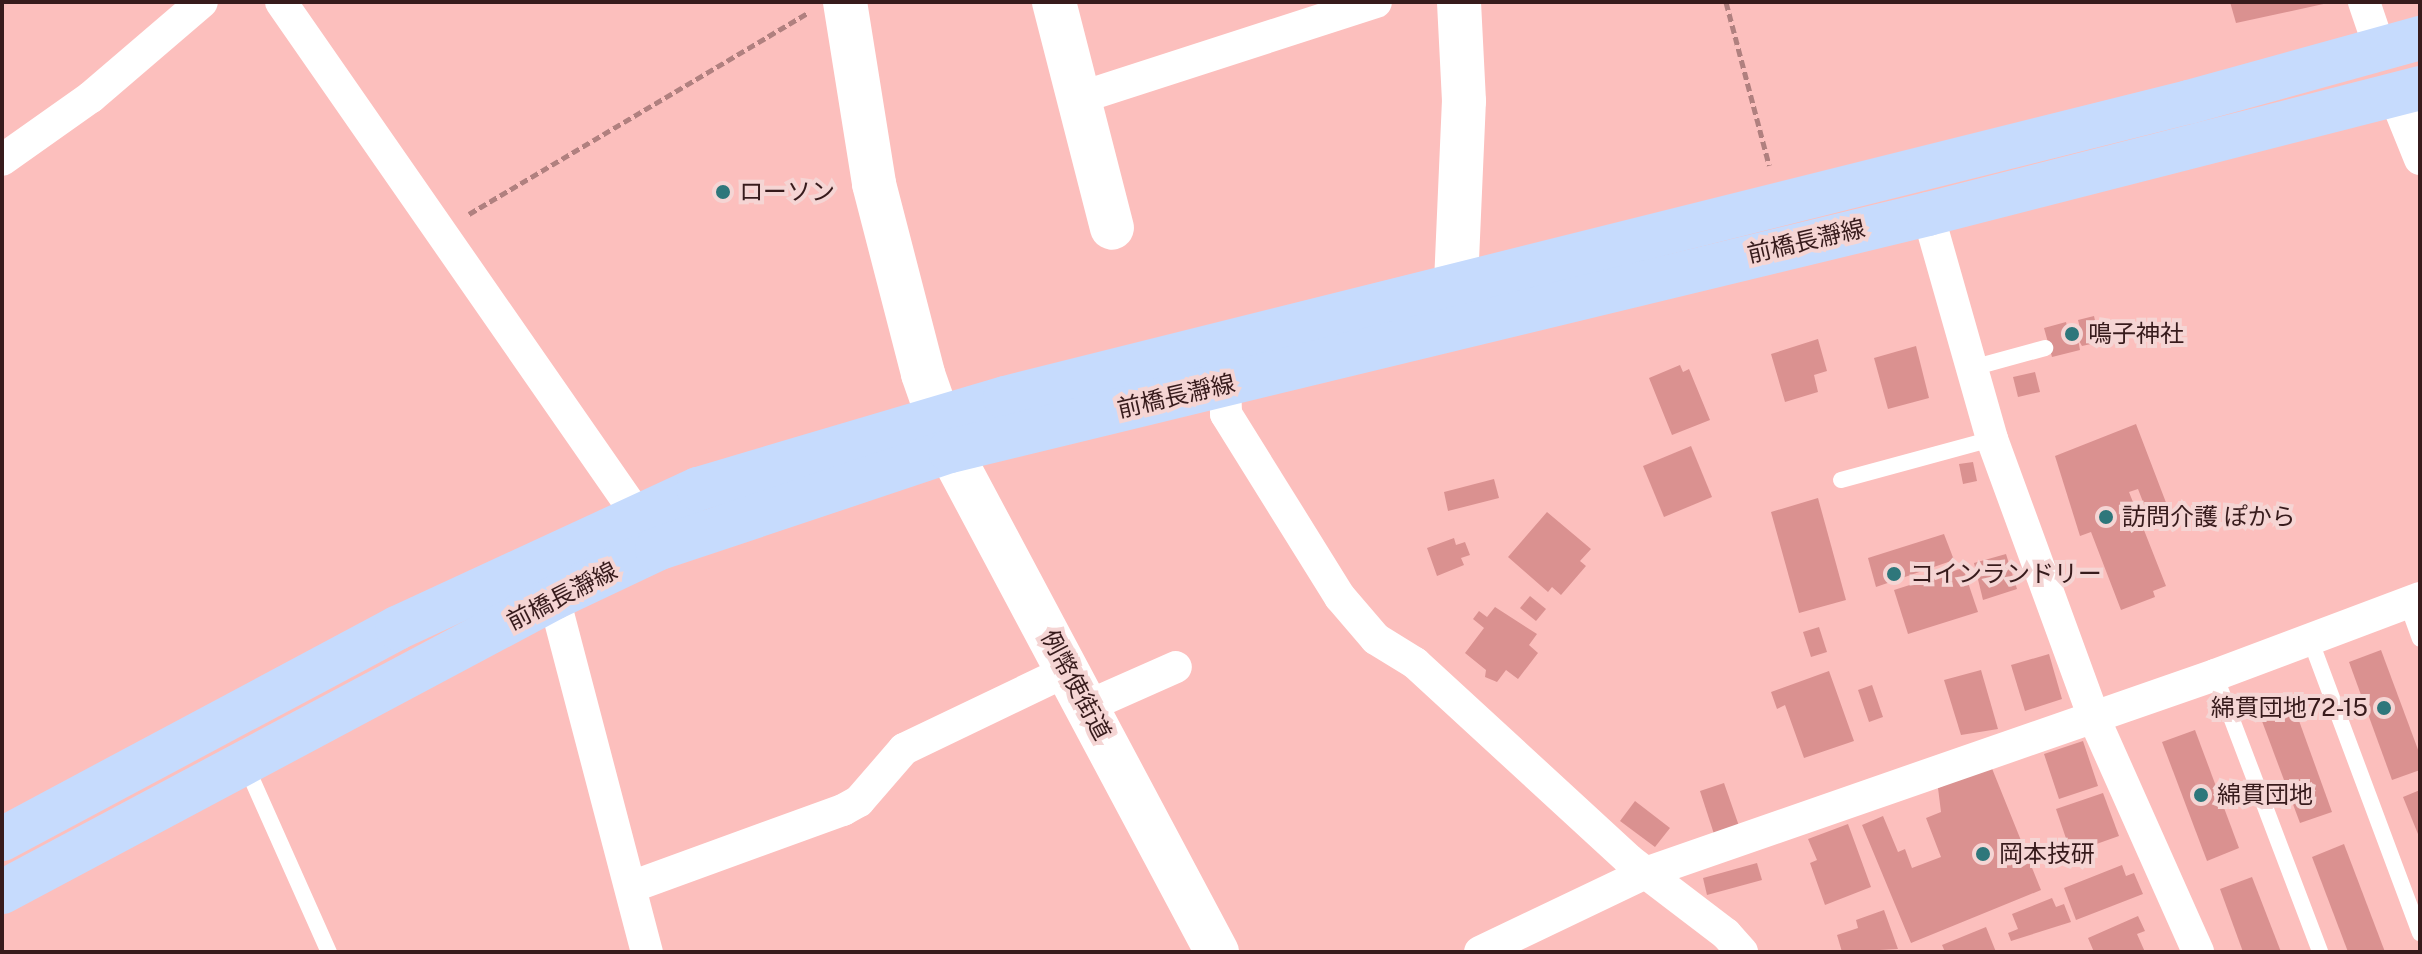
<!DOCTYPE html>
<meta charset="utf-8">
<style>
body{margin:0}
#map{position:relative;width:2422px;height:954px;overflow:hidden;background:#fcbfbd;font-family:"Public Sans","Noto Sans JP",sans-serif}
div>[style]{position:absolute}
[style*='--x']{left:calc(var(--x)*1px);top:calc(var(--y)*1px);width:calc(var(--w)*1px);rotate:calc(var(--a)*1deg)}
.building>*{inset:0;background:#da9190}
.path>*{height:5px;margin-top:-2.5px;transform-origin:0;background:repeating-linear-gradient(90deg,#b0807f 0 8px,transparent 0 12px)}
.lane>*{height:16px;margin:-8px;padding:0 8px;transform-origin:8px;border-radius:8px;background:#fff}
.street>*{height:32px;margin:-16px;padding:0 16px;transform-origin:16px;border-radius:16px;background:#fff}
.secondary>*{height:44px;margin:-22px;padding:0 22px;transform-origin:22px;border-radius:22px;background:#fff}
.primary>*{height:44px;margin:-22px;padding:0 22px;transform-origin:22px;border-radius:22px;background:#c6dbfd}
.dots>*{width:22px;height:22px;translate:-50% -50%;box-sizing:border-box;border:4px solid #f5d5d4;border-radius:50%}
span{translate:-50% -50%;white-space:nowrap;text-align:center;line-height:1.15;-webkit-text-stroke:8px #f5d5d4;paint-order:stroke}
.poi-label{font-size:24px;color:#371b1c}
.left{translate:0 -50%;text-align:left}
.right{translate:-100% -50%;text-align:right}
.street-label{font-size:24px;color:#371b1c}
.frame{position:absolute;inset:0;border:4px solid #371b1c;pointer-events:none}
</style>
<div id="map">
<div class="building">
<div style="clip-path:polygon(2230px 2px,2328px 2px,2328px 3px,2236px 23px)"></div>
<div style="clip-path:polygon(2094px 316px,2100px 342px,2082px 346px,2078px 339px,2080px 350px,2052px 357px,2044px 328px,2066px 322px,2068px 330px,2080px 328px,2078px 320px)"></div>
<div style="clip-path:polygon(1818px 339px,1827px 371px,1814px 375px,1818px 392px,1785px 402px,1771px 354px)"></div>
<div style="clip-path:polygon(1916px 346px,1929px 398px,1888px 409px,1874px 358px)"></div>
<div style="clip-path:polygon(1680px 365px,1683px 372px,1689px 369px,1710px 420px,1672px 435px,1649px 378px)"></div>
<div style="clip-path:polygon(2035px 372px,2040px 392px,2018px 397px,2013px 377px)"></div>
<div style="clip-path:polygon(2136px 424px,2170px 513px,2150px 520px,2138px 489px,2129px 492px,2166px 586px,2153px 591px,2155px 597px,2121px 610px,2091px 532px,2080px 536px,2055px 456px)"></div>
<div style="clip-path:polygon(1691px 446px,1712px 497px,1664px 517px,1643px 466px)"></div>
<div style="clip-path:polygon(1973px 462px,1977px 481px,1963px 484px,1959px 464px)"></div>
<div style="clip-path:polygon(1494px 479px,1499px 498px,1448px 511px,1444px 492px)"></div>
<div style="clip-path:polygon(1818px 498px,1846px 600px,1799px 613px,1771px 512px)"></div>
<div style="clip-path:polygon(1547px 512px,1591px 549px,1580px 561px,1586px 566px,1561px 595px,1552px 587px,1548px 592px,1508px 557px)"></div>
<div style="clip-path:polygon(1944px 534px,1954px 560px,1876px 587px,1868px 558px)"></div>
<div style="clip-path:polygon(1454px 538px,1456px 545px,1465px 542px,1470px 555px,1461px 558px,1464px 565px,1437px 576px,1427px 548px)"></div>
<div style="clip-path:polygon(2006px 554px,2017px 589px,1983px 600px,1974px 563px)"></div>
<div style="clip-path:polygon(1963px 568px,1978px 612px,1908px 634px,1894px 590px)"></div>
<div style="clip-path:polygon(1530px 596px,1546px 609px,1536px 621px,1520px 608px)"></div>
<div style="clip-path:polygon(1495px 607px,1537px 634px,1529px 645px,1538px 653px,1518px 679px,1506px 670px,1497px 682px,1485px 677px,1486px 670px,1465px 653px,1484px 628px,1473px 619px,1479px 611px,1487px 617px)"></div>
<div style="clip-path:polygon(1819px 627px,1827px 652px,1811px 657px,1803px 632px)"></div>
<div style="clip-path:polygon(2381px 650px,2420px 755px,2420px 770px,2392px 780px,2349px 662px)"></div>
<div style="clip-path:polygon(2049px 654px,2062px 699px,2025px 711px,2011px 665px)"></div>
<div style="clip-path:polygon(1981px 670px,1998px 729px,1961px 735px,1944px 680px)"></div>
<div style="clip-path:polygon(1829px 671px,1854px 741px,1804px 758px,1785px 705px,1777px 709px,1771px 692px)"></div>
<div style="clip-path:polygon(1872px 685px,1883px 717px,1869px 722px,1858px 690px)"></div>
<div style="clip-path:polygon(2289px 693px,2332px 812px,2300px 823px,2256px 705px)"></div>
<div style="clip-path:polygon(2195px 730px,2239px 848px,2207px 861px,2162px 742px)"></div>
<div style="clip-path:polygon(2083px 741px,2098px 786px,2059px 799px,2044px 754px)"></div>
<div style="clip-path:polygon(1991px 766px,2041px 890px,1911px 943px,1862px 825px,1883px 816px,1898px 852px,1905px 849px,1912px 868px,1941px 857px,1926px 818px,1941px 812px,1938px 788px)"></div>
<div style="clip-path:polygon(1724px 783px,1739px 826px,1714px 834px,1700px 791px)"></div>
<div style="clip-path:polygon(2420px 790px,2420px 839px,2403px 797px)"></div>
<div style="clip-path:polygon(2103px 793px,2119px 836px,2071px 853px,2056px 809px)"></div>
<div style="clip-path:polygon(1635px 801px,1670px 828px,1655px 847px,1620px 821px)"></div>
<div style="clip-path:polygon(1848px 824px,1871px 887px,1825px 905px,1810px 863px,1817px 860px,1808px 839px)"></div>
<div style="clip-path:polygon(2344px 844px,2385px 952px,2348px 952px,2312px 857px)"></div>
<div style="clip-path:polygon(1757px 863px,1762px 880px,1707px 895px,1703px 878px)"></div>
<div style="clip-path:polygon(2122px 865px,2126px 876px,2134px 873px,2143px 894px,2076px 920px,2064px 888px)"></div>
<div style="clip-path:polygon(2252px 877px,2281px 952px,2243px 952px,2220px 889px)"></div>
<div style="clip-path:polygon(2052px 898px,2056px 907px,2064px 904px,2071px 922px,2011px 941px,2008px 933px,2018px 929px,2012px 914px)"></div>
<div style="clip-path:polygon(1884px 910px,1898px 949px,1842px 952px,1837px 935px,1858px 928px,1856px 920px)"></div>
<div style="clip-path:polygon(2138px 916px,2145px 931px,2137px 934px,2145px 952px,2094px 952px,2088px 938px)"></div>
<div style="clip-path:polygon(1986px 927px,1996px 952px,1945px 952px,1942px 945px)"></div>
</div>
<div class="path">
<div style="--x:1726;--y:2;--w:169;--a:75.2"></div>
<div style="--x:469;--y:214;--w:393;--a:-30.7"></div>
</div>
<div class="lane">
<div style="--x:1972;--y:368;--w:76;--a:-15.3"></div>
<div style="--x:1841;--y:480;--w:156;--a:-15.2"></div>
<div style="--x:2407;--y:603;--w:38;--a:70"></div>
<div style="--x:2310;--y:639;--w:314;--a:69.5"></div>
<div style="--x:2215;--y:675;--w:296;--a:69.2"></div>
<div style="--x:246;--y:766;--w:204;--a:66"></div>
</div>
<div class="street">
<div style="--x:281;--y:2;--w:626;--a:55.22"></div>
<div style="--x:2364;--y:2;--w:50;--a:71.2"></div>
<div style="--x:2394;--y:95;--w:69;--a:67.9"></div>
<div style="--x:1079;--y:98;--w:312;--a:-17.9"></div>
<div style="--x:2;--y:160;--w:109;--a:-35.3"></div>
<div style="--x:91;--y:97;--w:146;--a:-40.6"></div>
<div style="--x:1928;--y:214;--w:234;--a:74.1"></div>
<div style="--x:1992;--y:439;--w:297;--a:69.9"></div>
<div style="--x:2094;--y:718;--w:256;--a:66"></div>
<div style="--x:1225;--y:384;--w:30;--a:88"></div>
<div style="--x:1226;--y:414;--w:216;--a:58.1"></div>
<div style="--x:1340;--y:597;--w:55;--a:49.4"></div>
<div style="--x:1376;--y:639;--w:46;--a:31.6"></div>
<div style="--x:1415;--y:663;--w:291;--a:42.6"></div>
<div style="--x:1629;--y:860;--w:122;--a:37.3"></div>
<div style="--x:1726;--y:934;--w:24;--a:48"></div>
<div style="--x:554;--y:598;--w:366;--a:75.3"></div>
<div style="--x:1088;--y:706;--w:96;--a:-23.9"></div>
<div style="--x:631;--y:887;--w:226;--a:-20"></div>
<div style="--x:843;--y:810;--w:18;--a:-29"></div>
<div style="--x:859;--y:801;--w:69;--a:-49.1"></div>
<div style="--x:904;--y:749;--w:183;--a:-25.6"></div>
<div style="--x:1480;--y:952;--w:186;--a:-25.5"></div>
<div style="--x:1648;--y:872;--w:600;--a:-19.16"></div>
<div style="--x:2215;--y:675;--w:219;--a:-20.6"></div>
</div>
<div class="secondary">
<div style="--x:845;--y:2;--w:184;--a:80.9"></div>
<div style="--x:874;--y:184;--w:196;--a:75.5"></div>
<div style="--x:923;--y:374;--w:82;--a:70.7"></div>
<div style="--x:950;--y:451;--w:568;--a:61.95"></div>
<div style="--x:1054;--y:2;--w:233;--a:75.6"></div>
<div style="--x:1456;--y:283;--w:182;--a:-87.5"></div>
<div style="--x:1464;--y:101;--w:99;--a:-92.9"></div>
</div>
<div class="primary">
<div style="--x:2;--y:839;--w:448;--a:-28.1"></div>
<div style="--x:397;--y:628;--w:332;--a:-24.8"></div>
<div style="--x:698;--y:489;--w:320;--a:-16.5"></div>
<div style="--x:1005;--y:398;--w:1220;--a:-14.04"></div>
<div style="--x:2189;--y:102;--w:240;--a:-15.5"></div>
<div style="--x:2;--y:892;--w:625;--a:-28.04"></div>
<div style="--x:554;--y:598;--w:114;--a:-25.4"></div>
<div style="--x:657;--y:549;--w:309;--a:-18.5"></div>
<div style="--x:950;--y:451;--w:1006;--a:-13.62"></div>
<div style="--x:1928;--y:214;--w:508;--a:-14.36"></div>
</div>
<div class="dots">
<div style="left:723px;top:192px;background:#2e777b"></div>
<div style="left:2072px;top:334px;background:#2e777b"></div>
<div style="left:2106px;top:517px;background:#2e777b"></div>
<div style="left:1894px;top:574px;background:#2e777b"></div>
<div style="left:2384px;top:708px;background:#2e777b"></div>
<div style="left:2201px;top:795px;background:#2e777b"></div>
<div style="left:1983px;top:854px;background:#2e777b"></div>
</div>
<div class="poi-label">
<span class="left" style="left:739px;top:192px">ローソン</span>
<span class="left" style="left:2088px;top:334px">鳴子神社</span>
<span class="left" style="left:2122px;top:517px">訪問介護 ぽから</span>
<span class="left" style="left:1910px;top:574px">コインランドリー</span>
<span class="right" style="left:2368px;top:708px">綿貫団地72-15</span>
<span class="left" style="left:2217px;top:795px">綿貫団地</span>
<span class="left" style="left:1999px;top:854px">岡本技研</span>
</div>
<div class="street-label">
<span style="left:1806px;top:241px;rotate:-13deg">前橋長瀞線</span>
<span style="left:1176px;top:396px;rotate:-13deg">前橋長瀞線</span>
<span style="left:562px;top:596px;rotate:-27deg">前橋長瀞線</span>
<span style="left:1076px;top:685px;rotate:62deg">例幣使街道</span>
</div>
<div class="frame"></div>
</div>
